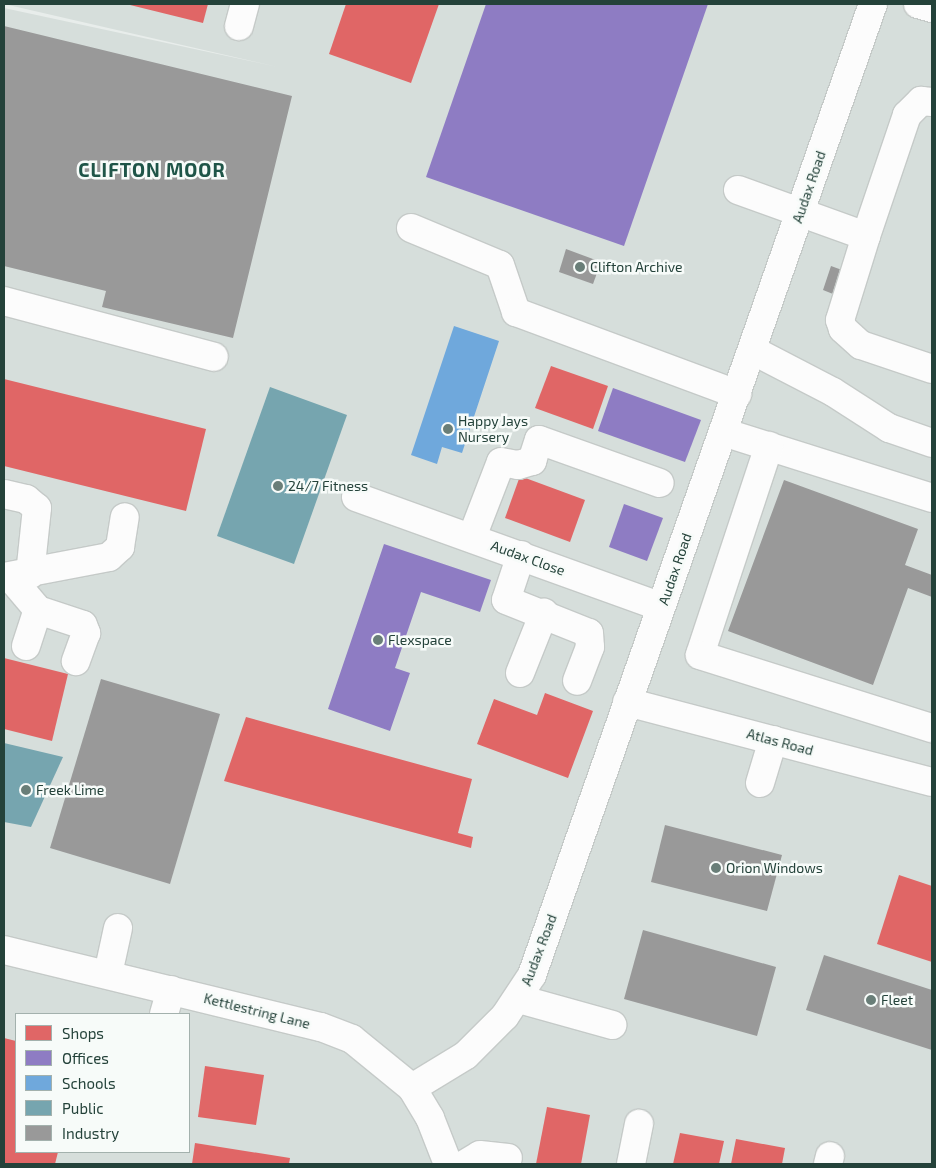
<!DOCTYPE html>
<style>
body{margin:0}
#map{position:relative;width:936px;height:1168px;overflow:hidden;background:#e8edeb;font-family:"Exo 2",sans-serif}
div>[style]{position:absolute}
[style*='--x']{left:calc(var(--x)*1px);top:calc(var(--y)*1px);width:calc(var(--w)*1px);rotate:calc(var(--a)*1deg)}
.built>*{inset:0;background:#d6dedb}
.shops>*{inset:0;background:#e06666}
.offices>*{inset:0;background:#8e7cc3}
.schools>*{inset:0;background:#6fa8dc}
.public>*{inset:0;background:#76a5af}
.industry>*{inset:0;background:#999}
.roads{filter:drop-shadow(1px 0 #c5cac8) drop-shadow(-1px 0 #c5cac8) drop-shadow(0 1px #c5cac8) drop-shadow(0 -1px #c5cac8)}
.minor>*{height:28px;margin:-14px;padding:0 14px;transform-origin:14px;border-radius:14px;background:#fcfcfc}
.dots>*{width:14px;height:14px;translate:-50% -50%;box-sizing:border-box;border:2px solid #f7fbf9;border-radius:50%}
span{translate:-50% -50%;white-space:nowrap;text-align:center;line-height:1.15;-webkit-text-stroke:5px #f7fbf9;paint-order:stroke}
.street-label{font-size:14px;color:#24423a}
.poi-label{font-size:14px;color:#24423a}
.left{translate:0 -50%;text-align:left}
.district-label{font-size:19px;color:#1f5548;font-weight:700;letter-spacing:1px}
.frame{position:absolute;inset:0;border:5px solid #24423a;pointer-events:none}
.legend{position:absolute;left:15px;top:1013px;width:175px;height:140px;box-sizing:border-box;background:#f7fbf9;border:1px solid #a3b1ad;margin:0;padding:6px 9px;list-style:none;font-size:15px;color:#24423a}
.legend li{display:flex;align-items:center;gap:10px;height:25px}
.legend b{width:25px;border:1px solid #a3b1ad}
</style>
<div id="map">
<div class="built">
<div style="clip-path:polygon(evenodd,4px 4px,932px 4px,932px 1164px,4px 1164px,4px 8px,278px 67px,4px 4px,16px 1014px,189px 1014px,189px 1152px,16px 1152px,16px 1014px)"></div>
</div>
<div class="shops">
<div style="clip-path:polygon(126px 4px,208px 4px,203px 23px)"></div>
<div style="clip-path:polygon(346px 4px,439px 4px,411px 83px,329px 54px)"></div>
<div style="clip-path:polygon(551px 366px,608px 386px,593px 429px,535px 408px)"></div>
<div style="clip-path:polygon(4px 379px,206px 429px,186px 511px,4px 466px)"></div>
<div style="clip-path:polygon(520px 476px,585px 500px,570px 542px,505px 518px)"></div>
<div style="clip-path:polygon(4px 658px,68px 674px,52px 741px,4px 729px)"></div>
<div style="clip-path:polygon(545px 693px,593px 711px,568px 778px,477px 744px,494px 699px,537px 715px)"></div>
<div style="clip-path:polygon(246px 717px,472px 779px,458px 833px,473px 837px,471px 848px,224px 781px)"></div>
<div style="clip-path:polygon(899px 875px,932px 886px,932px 962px,877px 944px)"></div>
<div style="clip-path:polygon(4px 1038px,16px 1041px,16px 1152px,58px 1152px,55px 1164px,4px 1164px)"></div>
<div style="clip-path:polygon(205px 1066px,264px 1075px,256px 1125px,198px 1117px)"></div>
<div style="clip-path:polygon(547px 1107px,590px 1115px,581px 1164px,536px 1164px)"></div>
<div style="clip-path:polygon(680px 1133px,724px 1141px,719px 1164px,673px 1164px)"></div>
<div style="clip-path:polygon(736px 1139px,785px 1148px,782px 1164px,731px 1164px)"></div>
<div style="clip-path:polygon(195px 1143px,290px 1158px,289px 1164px,192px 1164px)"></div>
</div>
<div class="offices">
<div style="clip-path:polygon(486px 4px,708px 4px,624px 246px,426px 177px)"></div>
<div style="clip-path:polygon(613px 388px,701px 420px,685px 462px,598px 431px)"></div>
<div style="clip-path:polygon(624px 504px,663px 518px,647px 561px,609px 547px)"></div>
<div style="clip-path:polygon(384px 544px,491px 580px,480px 612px,421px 592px,395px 668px,410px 673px,390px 731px,328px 709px)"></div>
</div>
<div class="schools">
<div style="clip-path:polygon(454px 326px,499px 341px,462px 453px,442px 447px,437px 464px,411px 455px)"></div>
</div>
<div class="public">
<div style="clip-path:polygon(270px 387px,347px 415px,294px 564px,217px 536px)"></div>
<div style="clip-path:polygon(4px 743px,63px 757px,31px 827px,4px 822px)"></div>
</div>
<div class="industry">
<div style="clip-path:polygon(4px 26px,292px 96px,233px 338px,102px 307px,106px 291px,4px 266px)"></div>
<div style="clip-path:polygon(566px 249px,601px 262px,593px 284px,559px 272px)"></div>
<div style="clip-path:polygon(831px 266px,842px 270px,833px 294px,823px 290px)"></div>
<div style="clip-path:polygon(784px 480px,918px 529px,905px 565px,932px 575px,932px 597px,908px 588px,873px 685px,728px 631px)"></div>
<div style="clip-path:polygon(101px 679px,220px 714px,170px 884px,50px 848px)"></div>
<div style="clip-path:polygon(665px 825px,782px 855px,767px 911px,651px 882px)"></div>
<div style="clip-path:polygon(643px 930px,776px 967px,757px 1036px,624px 999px)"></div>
<div style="clip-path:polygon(824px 955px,932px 990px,932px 1050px,806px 1010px)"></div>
</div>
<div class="roads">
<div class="minor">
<div style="--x:918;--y:4;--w:15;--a:16"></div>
<div style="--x:239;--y:26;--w:23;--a:-75"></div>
<div style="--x:738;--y:190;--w:136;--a:19.8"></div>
<div style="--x:866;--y:236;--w:128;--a:-71.3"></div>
<div style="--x:907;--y:115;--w:20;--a:-45"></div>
<div style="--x:921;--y:101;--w:11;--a:5"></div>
<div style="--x:411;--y:228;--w:96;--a:22.6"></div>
<div style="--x:500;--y:265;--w:50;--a:71.2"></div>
<div style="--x:516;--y:312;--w:236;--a:20.4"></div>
<div style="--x:866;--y:236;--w:88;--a:107.2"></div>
<div style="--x:840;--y:320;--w:9;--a:72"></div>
<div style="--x:843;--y:329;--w:24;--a:42"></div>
<div style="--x:861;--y:345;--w:75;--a:18.7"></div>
<div style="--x:4;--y:301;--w:217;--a:14.9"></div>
<div style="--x:752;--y:350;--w:91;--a:27.4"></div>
<div style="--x:833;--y:392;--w:67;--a:32.7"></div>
<div style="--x:889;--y:428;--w:46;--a:19.2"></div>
<div style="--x:723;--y:432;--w:219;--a:17.5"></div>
<div style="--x:769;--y:446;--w:220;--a:108.3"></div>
<div style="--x:700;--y:655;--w:243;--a:17.5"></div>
<div style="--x:4;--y:494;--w:23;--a:13"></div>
<div style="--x:26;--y:499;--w:14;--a:39"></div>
<div style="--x:37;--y:508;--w:67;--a:96"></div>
<div style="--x:356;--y:497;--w:324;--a:19.8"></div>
<div style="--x:472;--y:537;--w:80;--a:-68.9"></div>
<div style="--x:501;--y:462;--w:17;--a:10"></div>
<div style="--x:518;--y:465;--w:15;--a:-16"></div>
<div style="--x:532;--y:461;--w:22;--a:-72"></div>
<div style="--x:539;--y:440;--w:128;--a:19.6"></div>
<div style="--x:521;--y:555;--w:47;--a:108.4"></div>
<div style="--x:506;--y:600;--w:89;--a:21.7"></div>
<div style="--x:589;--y:633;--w:14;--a:86"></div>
<div style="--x:590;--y:647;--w:36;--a:111"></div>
<div style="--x:4;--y:577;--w:107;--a:-10.8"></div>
<div style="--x:109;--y:557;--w:15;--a:-42"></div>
<div style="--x:120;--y:547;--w:30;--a:-81"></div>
<div style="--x:11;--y:578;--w:42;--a:49.8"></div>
<div style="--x:38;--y:610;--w:47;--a:18.4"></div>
<div style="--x:83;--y:625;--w:9;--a:69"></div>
<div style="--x:86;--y:633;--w:30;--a:110"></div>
<div style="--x:26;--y:646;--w:38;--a:-72"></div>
<div style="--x:520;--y:673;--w:65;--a:-68.2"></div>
<div style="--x:627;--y:702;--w:315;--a:14.7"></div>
<div style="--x:760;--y:783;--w:45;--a:-73.2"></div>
<div style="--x:4;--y:950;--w:326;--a:13.7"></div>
<div style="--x:321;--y:1027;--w:33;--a:21"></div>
<div style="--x:352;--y:1039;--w:77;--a:39.2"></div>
<div style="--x:412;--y:1088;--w:35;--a:59"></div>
<div style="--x:430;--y:1118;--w:49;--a:68.6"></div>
<div style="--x:108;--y:974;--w:47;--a:-77.7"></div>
<div style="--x:519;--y:999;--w:97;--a:15.6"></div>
<div style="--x:164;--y:1014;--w:25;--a:-74"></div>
<div style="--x:412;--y:1088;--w:63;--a:-31.4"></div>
<div style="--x:466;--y:1055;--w:55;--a:-45"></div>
<div style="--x:505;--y:1016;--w:49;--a:-56.6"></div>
<div style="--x:532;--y:975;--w:1029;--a:-70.65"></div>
<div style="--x:465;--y:1164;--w:17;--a:-31"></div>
<div style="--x:480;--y:1155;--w:28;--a:6"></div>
<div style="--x:631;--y:1164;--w:41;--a:-78.7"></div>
<div style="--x:828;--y:1164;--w:8;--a:-76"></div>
</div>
</div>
<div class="dots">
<div style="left:580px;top:267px;background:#697e78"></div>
<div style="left:448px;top:429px;background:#697e78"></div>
<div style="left:278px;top:486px;background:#697e78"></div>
<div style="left:378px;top:640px;background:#697e78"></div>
<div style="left:26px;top:790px;background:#697e78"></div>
<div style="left:716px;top:868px;background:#697e78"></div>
<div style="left:871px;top:1000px;background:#697e78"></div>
</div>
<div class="street-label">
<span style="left:809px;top:187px;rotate:-71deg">Audax Road</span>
<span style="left:528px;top:558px;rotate:20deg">Audax Close</span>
<span style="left:675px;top:569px;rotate:-71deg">Audax Road</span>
<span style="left:780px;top:742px;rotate:15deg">Atlas Road</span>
<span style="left:539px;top:950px;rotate:-69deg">Audax Road</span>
<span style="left:257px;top:1011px;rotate:14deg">Kettlestring Lane</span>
</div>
<div class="poi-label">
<span class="left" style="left:590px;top:267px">Clifton Archive</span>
<span class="left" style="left:458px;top:429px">Happy Jays<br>Nursery</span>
<span class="left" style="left:288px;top:486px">24/7 Fitness</span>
<span class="left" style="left:388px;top:640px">Flexspace</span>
<span class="left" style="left:36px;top:790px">Freek Lime</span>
<span class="left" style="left:726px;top:868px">Orion Windows</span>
<span class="left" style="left:881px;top:1000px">Fleet</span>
</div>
<div class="district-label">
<span style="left:152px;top:170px">CLIFTON MOOR</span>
</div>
<div class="frame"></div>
<ul class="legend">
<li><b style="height:14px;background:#e06666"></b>Shops</li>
<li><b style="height:14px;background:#8e7cc3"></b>Offices</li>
<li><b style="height:14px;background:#6fa8dc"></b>Schools</li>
<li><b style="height:14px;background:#76a5af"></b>Public</li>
<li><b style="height:14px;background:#999"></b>Industry</li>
</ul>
</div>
